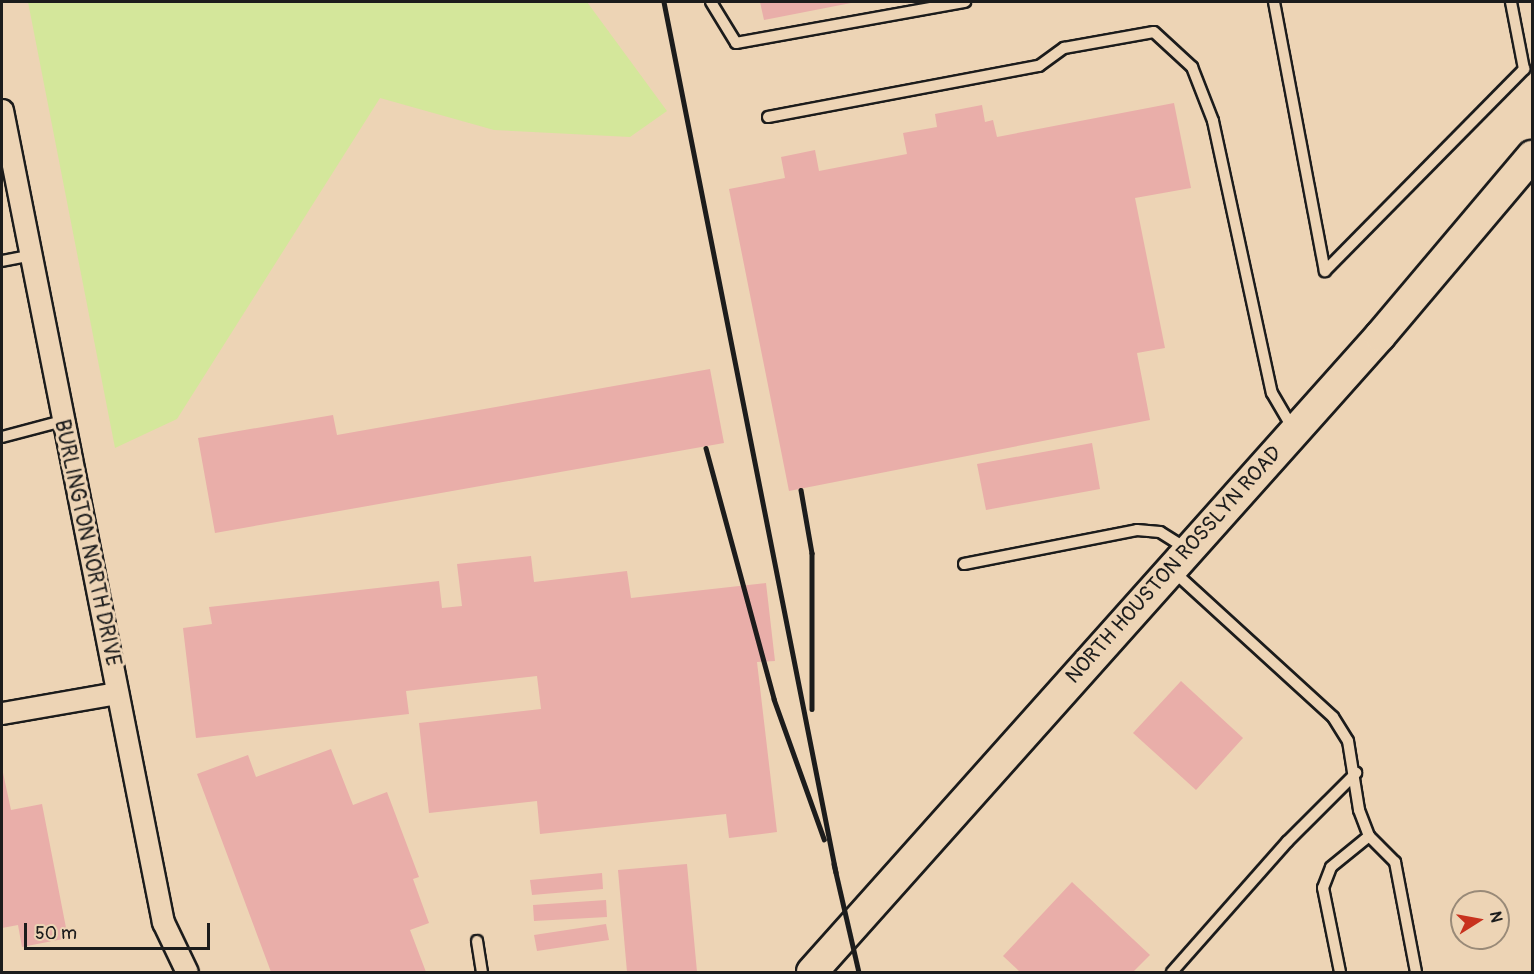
<!DOCTYPE html>
<style>
body{margin:0}
#map{position:relative;width:1534px;height:974px;overflow:hidden;background:#edd4b5;font-family:Pangolin,sans-serif}
div>[style]{position:absolute}
[style*='--x']{left:calc(var(--x)*1px);top:calc(var(--y)*1px);width:calc(var(--w)*1px);rotate:calc(var(--a)*1deg)}
.green>*{inset:0;background:#d4e79b}
.building>*{inset:0;background:#e9aea9}
.roads{filter:drop-shadow(2px 0 #1c1c1c) drop-shadow(-2px 0 #1c1c1c) drop-shadow(0 2px #1c1c1c) drop-shadow(0 -2px #1c1c1c)}
.lane>*{height:10px;margin:-5px;padding:0 5px;transform-origin:5px;border-radius:5px;background:#edd4b5}
.street>*{height:21px;margin:-10.5px;padding:0 10.5px;transform-origin:10.5px;border-radius:10.5px;background:#edd4b5}
.secondary>*{height:30px;margin:-15px;padding:0 15px;transform-origin:15px;border-radius:15px;background:#edd4b5}
.rail>*{height:4.5px;margin:-2.25px;padding:0 2.25px;transform-origin:2.25px;border-radius:2.25px;background:#1c1c1c}
span{translate:-50% -50%;white-space:nowrap;text-align:center;line-height:1.15;-webkit-text-stroke:6px #edd4b5;paint-order:stroke}
.street-label{font-size:21px;color:#1c1c1c}
.frame{position:absolute;inset:0;border:3px solid #1c1c1c;pointer-events:none}
.north{position:absolute;left:1450px;top:890px;width:60px;height:60px;box-sizing:border-box;background:#edd4b5;border:2px solid #998a78;border-radius:50%;rotate:79deg;font-size:16px;font-weight:700;line-height:24px;text-align:center;color:#1c1c1c}
.north::after{content:'';display:block;margin:auto;width:21px;height:27px;background:#c8321e;clip-path:polygon(50% 0,100% 100%,50% 72%,0 100%)}
.scale{position:absolute;left:24px;top:923px;width:186px;height:27px;box-sizing:border-box;border:3px solid #1c1c1c;border-top:0;padding-left:8px;font-size:18px;line-height:21px;white-space:nowrap;color:#1c1c1c;-webkit-text-stroke:4px #edd4b5;paint-order:stroke}
</style>
<div id="map">
<div class="green">
<div style="clip-path:polygon(28px 2px,587px 2px,667px 111px,630px 137px,494px 130px,380px 98px,177px 419px,115px 448px)"></div>
</div>
<div class="building">
<div style="clip-path:polygon(760px 2px,851px 2px,851px 3px,764px 20px)"></div>
<div style="clip-path:polygon(1174px 103px,1191px 188px,1135px 198px,1165px 348px,1137px 353px,1150px 420px,789px 491px,729px 189px,785px 178px,781px 157px,815px 150px,819px 171px,907px 154px,903px 133px,937px 127px,935px 114px,982px 105px,985px 122px,993px 120px,997px 137px)"></div>
<div style="clip-path:polygon(710px 369px,724px 443px,215px 533px,198px 438px,333px 415px,337px 435px)"></div>
<div style="clip-path:polygon(1092px 443px,1100px 489px,986px 510px,977px 464px)"></div>
<div style="clip-path:polygon(531px 556px,534px 582px,627px 571px,631px 598px,766px 583px,775px 661px,757px 662px,777px 832px,729px 838px,726px 814px,540px 834px,537px 801px,429px 813px,419px 723px,541px 709px,537px 676px,406px 691px,409px 714px,196px 738px,183px 628px,212px 624px,209px 607px,439px 581px,442px 608px,462px 606px,457px 564px)"></div>
<div style="clip-path:polygon(1181px 681px,1243px 738px,1196px 790px,1133px 733px)"></div>
<div style="clip-path:polygon(331px 749px,353px 805px,387px 792px,419px 877px,413px 879px,429px 923px,410px 930px,426px 972px,271px 972px,197px 774px,248px 755px,256px 777px)"></div>
<div style="clip-path:polygon(2px 768px,11px 810px,42px 804px,68px 938px,22px 947px,18px 925px,2px 928px)"></div>
<div style="clip-path:polygon(687px 864px,697px 972px,627px 972px,618px 870px)"></div>
<div style="clip-path:polygon(602px 873px,603px 889px,532px 895px,530px 880px)"></div>
<div style="clip-path:polygon(1072px 882px,1150px 955px,1133px 972px,1020px 972px,1003px 956px)"></div>
<div style="clip-path:polygon(606px 900px,607px 917px,534px 921px,533px 905px)"></div>
<div style="clip-path:polygon(606px 924px,609px 940px,537px 951px,534px 935px)"></div>
</div>
<div class="roads">
<div class="lane">
<div style="--x:711;--y:2;--w:48;--a:58.6"></div>
<div style="--x:736;--y:43;--w:233;--a:-10.2"></div>
<div style="--x:1274;--y:2;--w:274;--a:79.3"></div>
<div style="--x:1325;--y:271;--w:284;--a:-45.4"></div>
<div style="--x:1524;--y:69;--w:68;--a:-101"></div>
<div style="--x:768;--y:117;--w:276;--a:-10.7"></div>
<div style="--x:1039;--y:66;--w:31;--a:-36"></div>
<div style="--x:1064;--y:48;--w:91;--a:-10.1"></div>
<div style="--x:1154;--y:32;--w:52;--a:42.6"></div>
<div style="--x:1192;--y:67;--w:58;--a:68.7"></div>
<div style="--x:1213;--y:121;--w:278;--a:77.8"></div>
<div style="--x:1272;--y:393;--w:42;--a:59.7"></div>
<div style="--x:2;--y:261;--w:26;--a:-11"></div>
<div style="--x:2;--y:437;--w:62;--a:-14.9"></div>
<div style="--x:964;--y:564;--w:176;--a:-11.1"></div>
<div style="--x:1137;--y:530;--w:23;--a:5"></div>
<div style="--x:1160;--y:532;--w:32;--a:32"></div>
<div style="--x:1172;--y:570;--w:218;--a:42.4"></div>
<div style="--x:1333;--y:717;--w:28;--a:58"></div>
<div style="--x:1348;--y:741;--w:70;--a:80.9"></div>
<div style="--x:1359;--y:810;--w:28;--a:69"></div>
<div style="--x:1369;--y:836;--w:37;--a:45"></div>
<div style="--x:1395;--y:862;--w:112;--a:79.2"></div>
<div style="--x:477;--y:941;--w:31;--a:81"></div>
<div style="--x:1172;--y:972;--w:174;--a:-48.5"></div>
<div style="--x:1287;--y:842;--w:98;--a:-45"></div>
<div style="--x:1340;--y:972;--w:86;--a:-101.4"></div>
<div style="--x:1323;--y:888;--w:22;--a:-69"></div>
<div style="--x:1331;--y:867;--w:49;--a:-39.2"></div>
</div>
<div class="street">
<div style="--x:2;--y:110;--w:828;--a:78.79"></div>
<div style="--x:163;--y:922;--w:55;--a:64.4"></div>
<div style="--x:2;--y:713;--w:117;--a:-9.9"></div>
</div>
<div class="secondary">
<div style="--x:812;--y:972;--w:853;--a:-48.23"></div>
<div style="--x:1380;--y:336;--w:236;--a:-49.8"></div>
</div>
</div>
<div class="rail">
<div style="--x:664;--y:2;--w:887;--a:78.82"></div>
<div style="--x:706;--y:448;--w:260;--a:74.8"></div>
<div style="--x:774;--y:699;--w:149;--a:70.3"></div>
<div style="--x:801;--y:490;--w:64;--a:80.1"></div>
<div style="--x:812;--y:553;--w:156;--a:90"></div>
<div style="--x:834;--y:864;--w:111;--a:77"></div>
</div>
<div class="street-label">
<span style="left:87px;top:543px;rotate:78deg">BURLINGTON NORTH DRIVE</span>
<span style="left:1174px;top:565px;rotate:-48deg">NORTH HOUSTON ROSSLYN ROAD</span>
</div>
<div class="frame"></div>
<div class="north">N</div>
<div class="scale">50 m</div>
</div>
